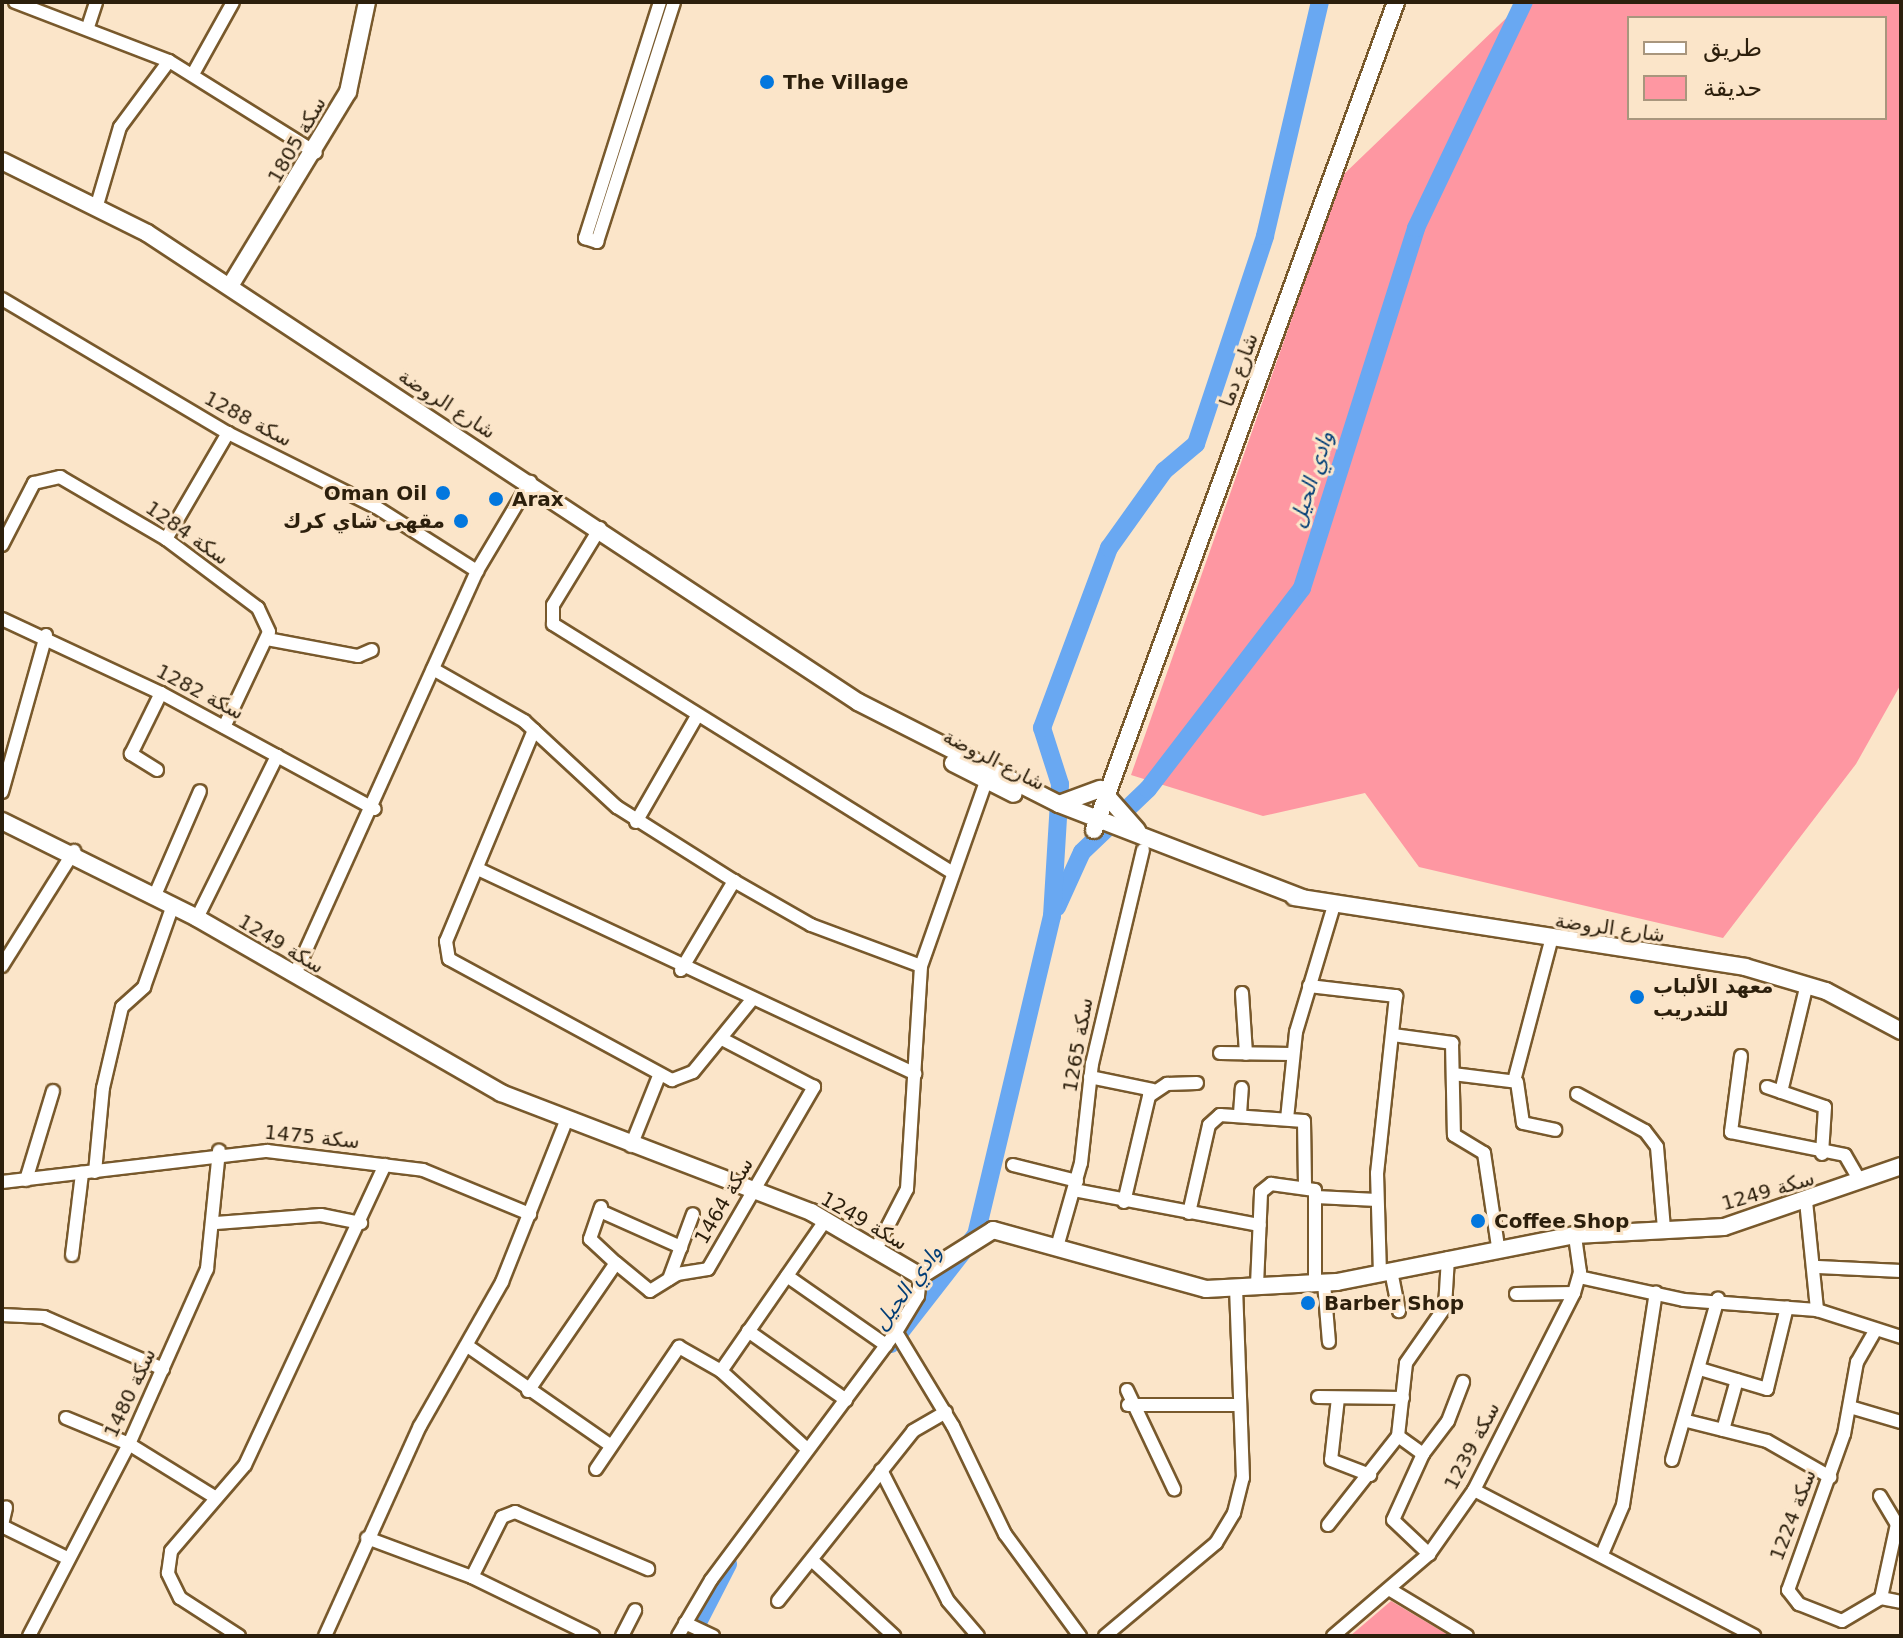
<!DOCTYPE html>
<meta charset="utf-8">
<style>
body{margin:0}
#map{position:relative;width:1903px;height:1638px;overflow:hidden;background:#fbe5c9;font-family:"DejaVu Sans","Noto Sans Arabic",sans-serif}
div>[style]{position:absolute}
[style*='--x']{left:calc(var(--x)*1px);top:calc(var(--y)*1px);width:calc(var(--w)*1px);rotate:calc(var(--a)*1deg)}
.green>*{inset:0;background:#fe97a2}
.river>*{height:18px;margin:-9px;padding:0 9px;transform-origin:9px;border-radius:9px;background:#69a8f2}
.roads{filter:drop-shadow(2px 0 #78592c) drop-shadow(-2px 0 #78592c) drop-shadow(0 2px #78592c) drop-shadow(0 -2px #78592c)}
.street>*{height:12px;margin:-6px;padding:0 6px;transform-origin:6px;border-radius:6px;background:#fff}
.secondary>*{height:16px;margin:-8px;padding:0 8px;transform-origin:8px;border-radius:8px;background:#fff}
.dots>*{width:22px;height:22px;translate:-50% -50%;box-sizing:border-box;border:4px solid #fbe5c9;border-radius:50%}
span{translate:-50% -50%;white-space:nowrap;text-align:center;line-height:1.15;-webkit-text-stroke:6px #fbe5c9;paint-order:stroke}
.poi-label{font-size:20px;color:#2c1f0c;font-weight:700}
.left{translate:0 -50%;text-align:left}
.right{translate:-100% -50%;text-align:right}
.street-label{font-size:20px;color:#2c1f0c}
.water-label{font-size:22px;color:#013d76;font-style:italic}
.frame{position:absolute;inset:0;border:4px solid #2c1f0c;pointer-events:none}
.legend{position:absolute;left:1627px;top:16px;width:260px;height:104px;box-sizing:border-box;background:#fbe5c9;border:2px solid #a8967d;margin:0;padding:10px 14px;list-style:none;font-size:24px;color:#2c1f0c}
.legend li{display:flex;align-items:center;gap:16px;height:40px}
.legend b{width:40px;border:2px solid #a8967d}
</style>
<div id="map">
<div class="green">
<div style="clip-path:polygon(evenodd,1523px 2px,1901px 2px,1901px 684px,1856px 764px,1723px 938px,1419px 867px,1365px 793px,1263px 816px,1131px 775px,1342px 176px,1523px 2px,1629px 18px,1885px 18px,1885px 118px,1629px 118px,1629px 18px)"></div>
<div style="clip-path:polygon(1391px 1601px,1450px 1636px,1350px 1636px)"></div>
</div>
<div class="river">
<div style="--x:1057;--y:907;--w:60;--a:-65.6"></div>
<div style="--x:1082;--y:852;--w:91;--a:-43.7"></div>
<div style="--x:1148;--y:789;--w:253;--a:-52.5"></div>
<div style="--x:1302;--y:588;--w:378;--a:-72.4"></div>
<div style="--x:1416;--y:228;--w:250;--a:-64.5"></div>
<div style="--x:891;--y:1344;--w:138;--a:-52.1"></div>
<div style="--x:976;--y:1235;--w:328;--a:-76.6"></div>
<div style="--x:1052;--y:916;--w:132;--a:-86.5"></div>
<div style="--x:1060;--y:784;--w:59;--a:-107.8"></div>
<div style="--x:1042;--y:728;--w:192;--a:-69.6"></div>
<div style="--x:1109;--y:548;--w:95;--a:-54.5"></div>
<div style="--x:1164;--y:471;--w:42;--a:-40.2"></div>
<div style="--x:1196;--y:444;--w:219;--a:-71.6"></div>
<div style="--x:1265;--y:236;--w:240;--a:-76.8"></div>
<div style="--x:691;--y:1636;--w:81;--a:-62.8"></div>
</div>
<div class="roads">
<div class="street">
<div style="--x:15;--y:2;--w:165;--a:21"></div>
<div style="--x:169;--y:61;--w:173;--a:32"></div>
<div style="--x:660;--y:2;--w:248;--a:107.6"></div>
<div style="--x:585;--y:238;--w:13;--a:18"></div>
<div style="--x:597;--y:242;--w:252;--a:-72.2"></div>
<div style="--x:88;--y:27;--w:26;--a:-72"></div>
<div style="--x:193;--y:74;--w:82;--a:-60.9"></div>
<div style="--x:97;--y:205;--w:81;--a:-73.6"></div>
<div style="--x:120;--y:127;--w:82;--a:-53.4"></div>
<div style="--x:2;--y:299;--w:263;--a:30.7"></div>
<div style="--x:228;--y:433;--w:165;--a:26.6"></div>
<div style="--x:376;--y:507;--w:120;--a:32.4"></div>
<div style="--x:600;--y:528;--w:90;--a:121.4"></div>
<div style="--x:553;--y:605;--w:19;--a:90"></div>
<div style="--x:553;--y:624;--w:471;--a:31.9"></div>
<div style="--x:166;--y:539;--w:123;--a:-59.7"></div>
<div style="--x:2;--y:545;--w:70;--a:-62.7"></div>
<div style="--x:34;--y:483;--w:27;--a:-13"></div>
<div style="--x:60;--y:477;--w:123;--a:30.3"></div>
<div style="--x:166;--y:539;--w:115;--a:36.9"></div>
<div style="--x:258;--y:608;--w:26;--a:65"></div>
<div style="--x:269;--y:632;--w:105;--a:115.3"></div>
<div style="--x:2;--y:619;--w:175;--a:25"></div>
<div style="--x:161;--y:693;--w:243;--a:28.5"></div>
<div style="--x:267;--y:639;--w:93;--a:10.6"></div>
<div style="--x:358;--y:656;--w:15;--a:-23"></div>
<div style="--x:433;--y:669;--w:105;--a:29.7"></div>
<div style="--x:524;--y:721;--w:127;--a:42.8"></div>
<div style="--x:617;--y:807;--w:138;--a:32.3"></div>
<div style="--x:734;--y:881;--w:89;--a:29.7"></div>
<div style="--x:811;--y:925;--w:117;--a:20.4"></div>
<div style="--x:534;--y:730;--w:229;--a:112.6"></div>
<div style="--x:446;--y:941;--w:18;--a:81"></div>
<div style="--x:449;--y:959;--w:254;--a:28.5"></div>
<div style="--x:672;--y:1080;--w:22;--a:-21"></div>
<div style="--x:693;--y:1072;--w:90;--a:-50.8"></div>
<div style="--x:157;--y:770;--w:31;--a:-148"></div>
<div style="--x:131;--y:754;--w:68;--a:-63.8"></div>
<div style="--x:2;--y:792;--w:163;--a:-74.3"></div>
<div style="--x:636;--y:822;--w:122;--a:-60.1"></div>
<div style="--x:478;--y:869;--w:483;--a:25.1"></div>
<div style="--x:155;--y:895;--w:113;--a:-66.6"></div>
<div style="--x:197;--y:918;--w:181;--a:-63.7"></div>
<div style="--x:2;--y:966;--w:136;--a:-57.9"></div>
<div style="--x:681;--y:970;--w:104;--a:-59.2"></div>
<div style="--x:295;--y:974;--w:442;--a:-65.7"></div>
<div style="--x:477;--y:571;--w:104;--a:-59.2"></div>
<div style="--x:1309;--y:986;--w:88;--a:6.6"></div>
<div style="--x:1396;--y:996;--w:178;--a:96.1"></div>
<div style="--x:1377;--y:1173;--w:100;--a:88.3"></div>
<div style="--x:1242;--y:993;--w:61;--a:86.2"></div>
<div style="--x:1393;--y:1035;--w:60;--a:7.7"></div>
<div style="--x:1452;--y:1043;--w:92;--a:88.8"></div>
<div style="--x:1454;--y:1135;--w:35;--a:31"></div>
<div style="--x:1484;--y:1153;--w:95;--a:81.5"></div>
<div style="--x:1220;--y:1053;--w:72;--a:0.8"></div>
<div style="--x:1741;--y:1056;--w:77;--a:97.5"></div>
<div style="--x:1731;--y:1132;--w:116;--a:11.4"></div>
<div style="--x:1845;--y:1155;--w:30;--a:60"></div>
<div style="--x:1453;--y:1074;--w:64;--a:7.1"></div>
<div style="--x:1517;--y:1082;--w:41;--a:81.7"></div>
<div style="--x:1523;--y:1123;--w:33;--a:12"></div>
<div style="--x:1090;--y:1077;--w:64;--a:11.7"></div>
<div style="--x:1514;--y:1081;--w:145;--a:-75.2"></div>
<div style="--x:1767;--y:1087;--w:61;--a:19"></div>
<div style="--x:1825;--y:1107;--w:47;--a:93.7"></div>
<div style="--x:1781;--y:1092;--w:111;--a:-76.5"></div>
<div style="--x:1577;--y:1094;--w:77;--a:28.6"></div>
<div style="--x:1645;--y:1131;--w:20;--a:53"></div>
<div style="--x:1657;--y:1147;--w:82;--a:85.1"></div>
<div style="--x:1240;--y:1114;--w:26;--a:-86"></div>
<div style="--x:1287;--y:1119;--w:87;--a:-84.1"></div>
<div style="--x:1296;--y:1032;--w:133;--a:-73.3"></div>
<div style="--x:631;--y:1146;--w:75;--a:-68.2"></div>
<div style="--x:1013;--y:1165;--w:66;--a:14"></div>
<div style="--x:95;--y:1172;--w:84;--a:-84.6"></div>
<div style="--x:103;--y:1088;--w:83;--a:-76.8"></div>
<div style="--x:122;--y:1007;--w:30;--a:-42"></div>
<div style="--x:144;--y:987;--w:87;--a:-70.5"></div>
<div style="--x:26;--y:1180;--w:93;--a:-73.1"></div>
<div style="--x:2;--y:1182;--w:267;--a:-6.7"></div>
<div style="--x:267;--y:1151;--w:157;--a:6.9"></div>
<div style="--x:423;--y:1170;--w:116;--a:22.4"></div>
<div style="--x:1074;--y:1190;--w:189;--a:10.7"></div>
<div style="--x:1316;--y:1197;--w:61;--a:2.8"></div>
<div style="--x:1806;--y:1201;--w:110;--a:84.2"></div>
<div style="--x:1124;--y:1202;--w:109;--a:-76.7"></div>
<div style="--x:1149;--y:1096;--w:22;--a:-34"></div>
<div style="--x:1167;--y:1084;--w:30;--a:-2"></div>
<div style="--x:601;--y:1207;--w:34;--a:109"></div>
<div style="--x:590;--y:1239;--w:35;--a:43"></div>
<div style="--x:600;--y:1211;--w:89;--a:24"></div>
<div style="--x:1189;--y:1213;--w:90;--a:-77.2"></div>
<div style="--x:1209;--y:1125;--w:15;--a:-42"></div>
<div style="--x:1220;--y:1115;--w:84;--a:4.1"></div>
<div style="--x:1304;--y:1121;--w:65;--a:89.1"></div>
<div style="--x:216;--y:1223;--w:105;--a:-4.4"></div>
<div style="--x:321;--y:1215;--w:41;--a:11.3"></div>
<div style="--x:1057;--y:1247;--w:87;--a:-74.1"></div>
<div style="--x:1081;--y:1163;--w:100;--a:-83.7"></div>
<div style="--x:1092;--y:1064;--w:220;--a:-76.6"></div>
<div style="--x:875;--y:1251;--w:70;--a:-62.7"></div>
<div style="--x:907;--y:1189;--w:223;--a:-86.4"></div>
<div style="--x:921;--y:966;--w:205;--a:-70.6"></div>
<div style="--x:72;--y:1255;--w:83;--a:-83"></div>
<div style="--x:616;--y:1263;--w:44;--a:39.5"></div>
<div style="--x:650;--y:1291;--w:32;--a:-32"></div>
<div style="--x:677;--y:1274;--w:31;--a:-9"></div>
<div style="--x:708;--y:1269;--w:211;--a:-59.8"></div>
<div style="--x:814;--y:1087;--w:104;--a:-152.4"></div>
<div style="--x:1818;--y:1267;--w:83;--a:2.8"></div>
<div style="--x:1391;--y:1271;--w:41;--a:78.7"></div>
<div style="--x:787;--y:1276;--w:121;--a:34.9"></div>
<div style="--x:1579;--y:1277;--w:107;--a:12.4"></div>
<div style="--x:1684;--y:1300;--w:133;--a:4.3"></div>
<div style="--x:1817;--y:1310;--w:88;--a:17.8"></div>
<div style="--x:669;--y:1279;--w:69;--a:-69.7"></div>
<div style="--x:1324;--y:1283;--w:59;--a:85.2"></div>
<div style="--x:1257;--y:1285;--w:93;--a:-87.5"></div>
<div style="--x:1261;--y:1192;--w:13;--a:-39"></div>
<div style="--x:1271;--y:1184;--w:44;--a:7.8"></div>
<div style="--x:1315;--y:1190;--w:93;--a:90"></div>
<div style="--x:1516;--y:1294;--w:58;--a:-1"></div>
<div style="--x:2;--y:1315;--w:42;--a:2.7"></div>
<div style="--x:44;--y:1317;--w:130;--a:23.6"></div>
<div style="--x:748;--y:1331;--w:120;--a:35.1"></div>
<div style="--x:1875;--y:1331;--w:36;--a:120"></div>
<div style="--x:1857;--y:1362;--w:73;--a:100.2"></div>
<div style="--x:1844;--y:1434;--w:166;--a:109.7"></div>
<div style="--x:1788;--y:1590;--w:18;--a:52"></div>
<div style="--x:1799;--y:1604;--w:46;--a:21.6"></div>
<div style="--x:1842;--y:1621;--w:45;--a:-30.5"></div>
<div style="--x:1881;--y:1598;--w:20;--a:11"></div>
<div style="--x:896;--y:1332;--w:110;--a:58.8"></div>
<div style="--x:953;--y:1426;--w:120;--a:64.3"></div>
<div style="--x:1005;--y:1534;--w:127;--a:53.7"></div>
<div style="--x:469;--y:1347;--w:168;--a:34.8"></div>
<div style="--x:1700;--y:1369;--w:70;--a:16.6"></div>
<div style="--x:1767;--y:1389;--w:84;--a:-76.3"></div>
<div style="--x:721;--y:1371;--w:183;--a:-55.3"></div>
<div style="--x:1127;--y:1390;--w:110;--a:64.6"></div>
<div style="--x:528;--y:1391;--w:155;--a:-55.5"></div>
<div style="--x:1318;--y:1397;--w:85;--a:0.7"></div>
<div style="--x:1338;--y:1398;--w:62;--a:96.4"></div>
<div style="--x:1331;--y:1460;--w:42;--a:21"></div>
<div style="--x:1128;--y:1405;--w:109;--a:0"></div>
<div style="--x:1850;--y:1407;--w:53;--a:16.4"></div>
<div style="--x:66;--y:1418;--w:68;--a:22.4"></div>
<div style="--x:129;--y:1444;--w:102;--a:31.8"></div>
<div style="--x:1687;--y:1421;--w:82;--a:14"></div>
<div style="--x:1767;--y:1441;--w:73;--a:29.7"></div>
<div style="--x:1723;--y:1430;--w:52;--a:-74.4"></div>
<div style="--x:1398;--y:1436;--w:31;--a:36"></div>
<div style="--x:1423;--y:1454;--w:72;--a:114.4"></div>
<div style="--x:1393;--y:1520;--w:50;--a:43.4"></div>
<div style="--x:1423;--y:1454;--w:41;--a:-52.9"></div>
<div style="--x:1448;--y:1421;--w:42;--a:-69"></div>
<div style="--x:1672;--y:1460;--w:168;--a:-74.1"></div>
<div style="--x:596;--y:1469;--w:148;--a:-55.8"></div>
<div style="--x:679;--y:1347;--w:48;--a:29.7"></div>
<div style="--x:721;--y:1371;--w:116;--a:42.2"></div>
<div style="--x:881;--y:1470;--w:147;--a:62.9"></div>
<div style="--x:948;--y:1601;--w:46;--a:49.4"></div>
<div style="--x:1474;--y:1490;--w:316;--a:27.5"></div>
<div style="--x:1880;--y:1496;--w:33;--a:59"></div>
<div style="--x:1897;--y:1524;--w:76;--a:102.2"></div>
<div style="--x:2;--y:1525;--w:18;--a:-77"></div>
<div style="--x:1328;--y:1525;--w:113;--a:-51.8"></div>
<div style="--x:1398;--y:1436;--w:73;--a:-83.7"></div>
<div style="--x:1406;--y:1363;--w:68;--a:-55.1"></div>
<div style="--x:1445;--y:1307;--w:49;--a:-86.5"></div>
<div style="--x:2;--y:1526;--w:70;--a:26.2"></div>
<div style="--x:367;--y:1538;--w:112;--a:20.4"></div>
<div style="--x:472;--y:1577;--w:135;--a:26"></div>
<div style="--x:1603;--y:1552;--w:51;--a:-66.9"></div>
<div style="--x:1623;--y:1505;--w:215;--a:-81.2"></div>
<div style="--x:815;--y:1563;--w:108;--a:42.7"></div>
<div style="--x:472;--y:1577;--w:67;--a:-63.4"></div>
<div style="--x:502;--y:1517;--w:14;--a:-21"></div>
<div style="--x:515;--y:1512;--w:145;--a:23.2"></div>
<div style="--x:1389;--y:1589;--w:91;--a:31.1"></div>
<div style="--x:778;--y:1601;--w:217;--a:-51.5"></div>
<div style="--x:913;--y:1431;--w:38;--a:-30"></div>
<div style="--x:685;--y:1623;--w:31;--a:25"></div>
<div style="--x:29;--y:1636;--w:216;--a:-62.5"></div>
<div style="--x:129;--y:1444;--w:192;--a:-66"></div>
<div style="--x:207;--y:1269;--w:119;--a:-84.2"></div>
<div style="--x:239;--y:1636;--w:70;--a:-147.2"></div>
<div style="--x:180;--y:1598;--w:28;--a:-116"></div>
<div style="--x:168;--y:1573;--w:22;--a:-82"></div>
<div style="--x:171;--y:1551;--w:113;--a:-49.3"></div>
<div style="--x:245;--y:1465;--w:331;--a:-65"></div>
<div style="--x:325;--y:1636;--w:230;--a:-65.7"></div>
<div style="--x:420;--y:1426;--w:166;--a:-60.3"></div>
<div style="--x:502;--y:1282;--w:173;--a:-68.3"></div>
<div style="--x:622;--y:1636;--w:29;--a:-63"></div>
<div style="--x:678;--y:1636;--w:65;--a:-59.5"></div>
<div style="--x:711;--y:1580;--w:309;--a:-53.3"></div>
<div style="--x:896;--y:1332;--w:42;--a:-58.6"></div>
<div style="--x:918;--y:1296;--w:20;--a:-84"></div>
<div style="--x:1105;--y:1636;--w:145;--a:-40"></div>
<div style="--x:1216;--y:1543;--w:35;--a:-59"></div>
<div style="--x:1234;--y:1513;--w:36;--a:-76"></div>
<div style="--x:1243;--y:1478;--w:190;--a:-92.1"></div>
<div style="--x:1333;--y:1636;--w:126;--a:-40.5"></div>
<div style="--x:1429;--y:1554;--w:78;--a:-54.9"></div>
<div style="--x:1474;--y:1490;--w:221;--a:-63.1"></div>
<div style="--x:1574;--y:1293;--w:22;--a:-74"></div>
<div style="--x:1580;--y:1272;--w:37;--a:-98"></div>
</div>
<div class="secondary">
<div style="--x:2;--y:161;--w:162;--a:26.4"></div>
<div style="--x:147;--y:233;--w:852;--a:33.41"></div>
<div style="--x:858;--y:702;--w:225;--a:26.9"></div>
<div style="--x:1059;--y:804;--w:261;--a:21.1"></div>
<div style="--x:230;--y:286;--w:227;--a:-58.7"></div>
<div style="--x:348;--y:92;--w:92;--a:-78.1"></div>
<div style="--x:953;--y:763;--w:68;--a:26.9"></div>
<div style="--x:1106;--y:795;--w:47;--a:48.5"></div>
<div style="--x:1059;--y:804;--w:44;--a:-20.1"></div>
<div style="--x:2;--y:821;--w:218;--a:26.4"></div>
<div style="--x:197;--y:918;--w:351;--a:29.9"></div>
<div style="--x:501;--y:1093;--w:332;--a:21"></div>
<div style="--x:811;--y:1212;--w:126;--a:30.4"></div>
<div style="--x:920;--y:1276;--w:86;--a:-32.2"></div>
<div style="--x:993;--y:1230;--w:221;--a:15.5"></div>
<div style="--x:1206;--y:1289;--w:131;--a:-3.1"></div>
<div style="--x:1337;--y:1282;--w:243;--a:-11.2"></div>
<div style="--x:1575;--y:1235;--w:149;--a:-3.1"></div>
<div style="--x:1724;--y:1227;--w:187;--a:-19"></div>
<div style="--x:1094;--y:830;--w:881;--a:-69.96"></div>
<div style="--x:1294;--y:897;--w:456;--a:8.8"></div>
<div style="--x:1745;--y:967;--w:84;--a:16.5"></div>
<div style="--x:1826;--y:991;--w:85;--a:28.1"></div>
</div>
</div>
<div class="dots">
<div style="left:767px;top:82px;background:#0377de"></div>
<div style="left:443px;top:493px;background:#0377de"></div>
<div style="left:496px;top:499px;background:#0377de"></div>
<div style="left:461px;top:521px;background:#0377de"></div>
<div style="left:1637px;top:997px;background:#0377de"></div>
<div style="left:1478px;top:1221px;background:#0377de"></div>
<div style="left:1308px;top:1303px;background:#0377de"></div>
</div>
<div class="poi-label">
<span class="left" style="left:783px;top:82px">The Village</span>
<span class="right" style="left:427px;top:493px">Oman Oil</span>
<span class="left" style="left:512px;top:499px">Arax</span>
<span class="right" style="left:445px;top:521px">مقهى شاي كرك</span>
<span class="left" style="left:1653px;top:998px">معهد الألباب<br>للتدريب</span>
<span class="left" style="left:1494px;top:1221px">Coffee Shop</span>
<span class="left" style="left:1324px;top:1303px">Barber Shop</span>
</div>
<div class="street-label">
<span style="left:297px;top:140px;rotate:-60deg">سكة 1805</span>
<span style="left:1239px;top:370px;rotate:-70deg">شارع دما</span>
<span style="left:447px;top:404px;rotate:33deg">شارع الروضة</span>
<span style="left:248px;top:419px;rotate:28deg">سكة 1288</span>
<span style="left:187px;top:533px;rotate:35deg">سكة 1284</span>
<span style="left:200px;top:692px;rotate:28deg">سكة 1282</span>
<span style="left:994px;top:760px;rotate:27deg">شارع الروضة</span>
<span style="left:1610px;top:928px;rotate:8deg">شارع الروضة</span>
<span style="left:281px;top:944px;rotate:31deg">سكة 1249</span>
<span style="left:1078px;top:1045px;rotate:-80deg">سكة 1265</span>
<span style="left:312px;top:1137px;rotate:6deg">سكة 1475</span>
<span style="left:1768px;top:1191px;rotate:-16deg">سكة 1249</span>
<span style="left:724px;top:1201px;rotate:-60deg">سكة 1464</span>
<span style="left:864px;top:1221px;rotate:30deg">سكة 1249</span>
<span style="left:130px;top:1393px;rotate:-65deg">سكة 1480</span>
<span style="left:1472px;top:1446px;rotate:-62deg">سكة 1239</span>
<span style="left:1793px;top:1515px;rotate:-69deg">سكة 1224</span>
</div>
<div class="water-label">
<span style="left:1311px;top:479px;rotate:-72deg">وادي الحيل</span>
<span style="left:907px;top:1287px;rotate:-53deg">وادي الحيل</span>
</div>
<div class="frame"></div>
<ul class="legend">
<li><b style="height:10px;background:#fff"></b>طريق</li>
<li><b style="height:22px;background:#fe97a2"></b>حديقة</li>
</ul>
</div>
